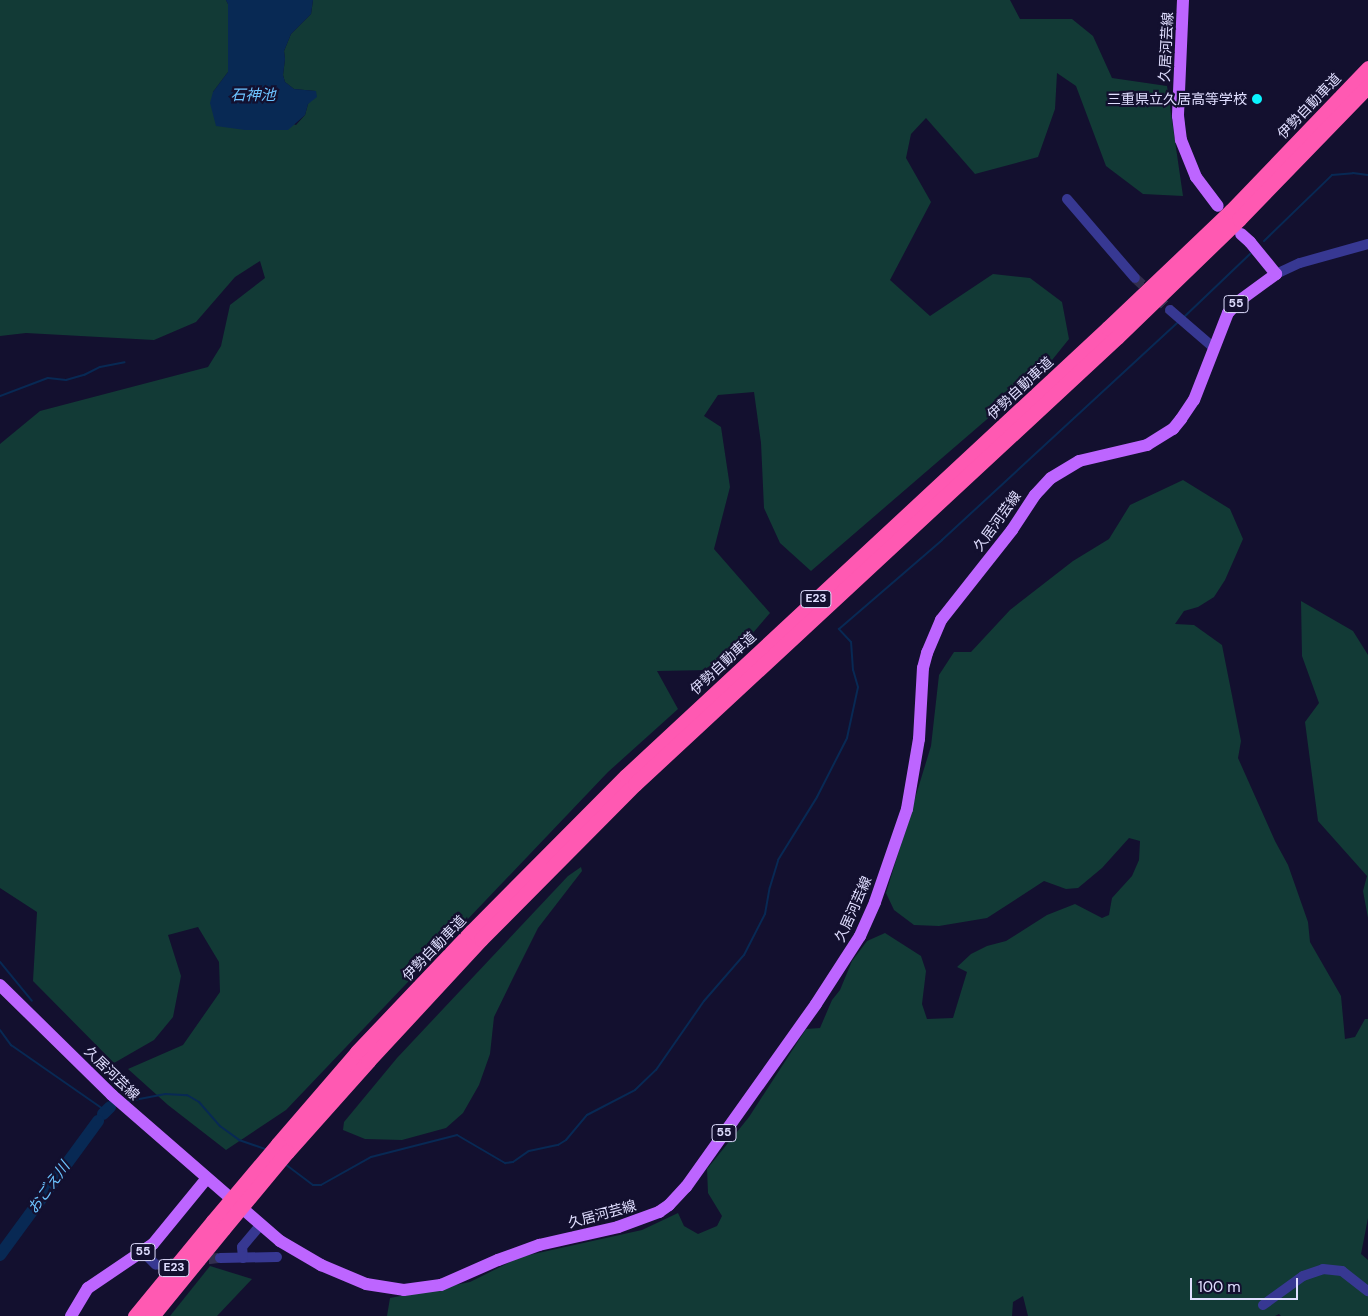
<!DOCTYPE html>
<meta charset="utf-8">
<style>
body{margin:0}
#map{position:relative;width:1368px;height:1316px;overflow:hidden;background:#13102f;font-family:"DM Sans","Noto Sans JP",sans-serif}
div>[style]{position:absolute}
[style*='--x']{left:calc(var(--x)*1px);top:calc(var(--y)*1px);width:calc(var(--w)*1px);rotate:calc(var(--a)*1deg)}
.green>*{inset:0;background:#123a36}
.water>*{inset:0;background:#082954}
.stream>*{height:2px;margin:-1px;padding:0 1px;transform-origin:1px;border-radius:1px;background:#082954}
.river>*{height:12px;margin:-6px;padding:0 6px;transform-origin:6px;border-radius:6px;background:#082954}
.minor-tunnel>*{height:10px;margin-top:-5px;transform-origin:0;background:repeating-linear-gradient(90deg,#322f4e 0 10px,transparent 0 15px)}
.minor>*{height:10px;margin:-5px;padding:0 5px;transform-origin:5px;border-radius:5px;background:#373892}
.major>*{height:12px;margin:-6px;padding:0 6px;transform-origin:6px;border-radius:6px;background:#bd65ff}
.highway>*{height:15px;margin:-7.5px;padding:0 7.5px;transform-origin:7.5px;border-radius:7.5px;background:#ff59b2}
.highway-bridge>*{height:15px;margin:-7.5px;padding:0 7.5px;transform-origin:7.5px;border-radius:7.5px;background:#ff59b2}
.dots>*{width:14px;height:14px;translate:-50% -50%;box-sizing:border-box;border:2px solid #13102f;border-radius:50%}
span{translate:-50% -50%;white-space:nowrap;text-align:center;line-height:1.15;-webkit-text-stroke:4.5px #13102f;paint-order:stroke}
.shield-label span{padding:1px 4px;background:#13102f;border:1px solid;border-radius:4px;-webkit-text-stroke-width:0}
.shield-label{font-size:12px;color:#e0deff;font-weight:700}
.street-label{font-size:14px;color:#e0deff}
.poi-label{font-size:14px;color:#e0deff}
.right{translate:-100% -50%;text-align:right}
.water-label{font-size:15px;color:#6cc3ff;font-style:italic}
.scale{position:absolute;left:1190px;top:1278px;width:108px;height:22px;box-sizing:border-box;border:2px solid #e0deff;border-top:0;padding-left:6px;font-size:15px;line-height:18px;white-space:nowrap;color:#e0deff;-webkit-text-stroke:4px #13102f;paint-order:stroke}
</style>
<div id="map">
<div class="green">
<div style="clip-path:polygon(0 0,226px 0,228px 4px,228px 72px,213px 92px,296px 125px,305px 115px,308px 104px,315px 91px,294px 89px,285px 82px,283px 75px,285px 59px,284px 51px,291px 34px,311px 14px,313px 0,1010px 0,1020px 19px,1072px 19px,1093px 36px,1112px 78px,1167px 86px,1183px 196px,1143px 194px,1106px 166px,1076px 86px,1057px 73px,1055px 109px,1038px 157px,975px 174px,926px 118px,911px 134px,906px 158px,931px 202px,890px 280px,930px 316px,993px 274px,1030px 278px,1062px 302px,1069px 339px,1044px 370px,811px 571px,780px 543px,764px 508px,761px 443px,754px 392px,718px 395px,704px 416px,721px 427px,730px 487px,714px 549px,770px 613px,740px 648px,709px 670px,657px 671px,678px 709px,608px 772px,286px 1110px,226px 1150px,168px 1105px,128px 1069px,183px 1045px,220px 992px,219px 962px,198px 927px,168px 935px,181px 976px,173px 1017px,154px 1040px,114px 1063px,33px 981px,37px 912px,0 888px,0 444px,40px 411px,208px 367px,221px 346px,230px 305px,265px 278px,260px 261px,235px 277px,196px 322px,154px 340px,26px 333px,0 336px)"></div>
<div style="clip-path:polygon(1183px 480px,1230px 509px,1243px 539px,1225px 580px,1214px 597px,1198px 607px,1184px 611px,1175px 624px,1194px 625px,1222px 645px,1241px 741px,1238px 758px,1275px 841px,1288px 865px,1308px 922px,1310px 942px,1341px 996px,1345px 1039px,1355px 1037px,1365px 1019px,1368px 1019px,1368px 1218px,1361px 1254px,1368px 1260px,1368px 1316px,1281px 1316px,1279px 1314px,1275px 1316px,1028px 1316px,1023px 1296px,1013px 1302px,1012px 1316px,387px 1316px,390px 1298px,470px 1282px,520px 1257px,642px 1230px,678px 1213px,684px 1226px,698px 1234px,717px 1226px,722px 1216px,708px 1193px,707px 1169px,749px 1117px,806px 1029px,820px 1028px,832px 1000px,840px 990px,852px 961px,867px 941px,885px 933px,921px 956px,926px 971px,922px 1004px,927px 1019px,953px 1018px,967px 972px,957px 967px,971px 954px,987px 946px,1006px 941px,1047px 915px,1075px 904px,1102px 918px,1109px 915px,1112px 898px,1132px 876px,1139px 860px,1140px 841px,1129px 838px,1102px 868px,1078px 888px,1066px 889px,1044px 881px,987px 918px,939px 926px,914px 925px,894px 910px,886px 893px,931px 746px,939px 675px,954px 652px,971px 652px,1010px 610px,1073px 561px,1109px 539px,1130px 505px)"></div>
<div style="clip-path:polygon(1301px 601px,1353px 631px,1368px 655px,1368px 918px,1363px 891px,1367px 876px,1318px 821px,1305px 722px,1319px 703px,1302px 656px)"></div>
<div style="clip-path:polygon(581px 867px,582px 871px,538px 928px,514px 976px,494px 1017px,490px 1054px,479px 1085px,463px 1113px,446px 1128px,402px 1140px,365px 1139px,343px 1130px,344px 1122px,397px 1058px,568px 876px)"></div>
<div style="clip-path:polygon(210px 1266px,252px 1279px,217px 1316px,170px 1316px)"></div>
</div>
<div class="water">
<div style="clip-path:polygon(226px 0,313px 0,311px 14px,291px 34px,284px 51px,285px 59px,283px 75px,285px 82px,294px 89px,316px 91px,317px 97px,308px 104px,305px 115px,288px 130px,245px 130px,216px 126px,210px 103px,213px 92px,228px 72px,228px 4px)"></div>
</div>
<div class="stream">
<div style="--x:1264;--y:241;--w:95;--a:-44.1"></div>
<div style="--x:1332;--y:175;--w:21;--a:-5"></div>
<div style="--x:1353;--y:173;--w:15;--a:8"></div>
<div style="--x:1183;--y:318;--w:93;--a:-43.7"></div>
<div style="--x:0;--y:396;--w:51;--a:-20.6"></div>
<div style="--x:48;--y:378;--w:18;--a:6"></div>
<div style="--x:66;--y:380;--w:19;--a:-16"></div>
<div style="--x:84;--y:375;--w:18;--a:-27"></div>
<div style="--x:100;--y:367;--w:25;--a:-11"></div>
<div style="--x:0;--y:962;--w:50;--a:50.6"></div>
<div style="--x:0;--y:1030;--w:19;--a:54"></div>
<div style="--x:11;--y:1045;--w:116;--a:34.8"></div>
<div style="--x:129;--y:1101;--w:37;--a:-11"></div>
<div style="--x:165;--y:1094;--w:22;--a:3"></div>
<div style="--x:187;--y:1095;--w:14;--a:30"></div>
<div style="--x:199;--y:1102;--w:32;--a:49"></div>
<div style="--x:220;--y:1126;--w:24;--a:36"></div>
<div style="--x:239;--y:1140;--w:28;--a:19"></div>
<div style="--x:285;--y:1164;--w:35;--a:37"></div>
<div style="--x:313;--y:1185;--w:8;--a:0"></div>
<div style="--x:321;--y:1185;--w:57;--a:-29.2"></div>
<div style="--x:371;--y:1157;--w:89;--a:-14.3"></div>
<div style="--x:457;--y:1135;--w:56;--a:30.3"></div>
<div style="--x:505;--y:1163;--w:8;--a:-7"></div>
<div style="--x:513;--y:1162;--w:19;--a:-35"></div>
<div style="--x:529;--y:1151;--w:30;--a:-12"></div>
<div style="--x:558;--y:1145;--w:9;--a:-32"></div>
<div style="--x:566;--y:1140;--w:33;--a:-50"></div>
<div style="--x:587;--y:1115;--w:54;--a:-27.5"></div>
<div style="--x:635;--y:1090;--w:29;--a:-44"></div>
<div style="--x:656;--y:1070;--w:84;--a:-55.2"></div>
<div style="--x:704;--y:1001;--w:61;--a:-49"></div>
<div style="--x:744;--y:955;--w:46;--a:-62.9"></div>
<div style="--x:765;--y:914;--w:27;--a:-80"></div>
<div style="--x:770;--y:887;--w:28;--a:-73"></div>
<div style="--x:778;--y:860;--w:74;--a:-58.2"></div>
<div style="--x:817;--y:797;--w:66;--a:-63"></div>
<div style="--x:847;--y:738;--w:52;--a:-77.8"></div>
<div style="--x:858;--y:687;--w:18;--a:-106"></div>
<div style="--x:853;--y:670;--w:28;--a:-94"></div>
<div style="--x:851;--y:642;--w:18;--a:-133"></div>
<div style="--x:839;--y:629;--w:136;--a:-40.8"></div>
<div style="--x:942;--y:540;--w:321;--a:-42.7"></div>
</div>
<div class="river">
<div style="--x:103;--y:1114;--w:10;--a:-45"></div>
<div style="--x:0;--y:1255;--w:166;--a:-53.8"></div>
</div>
<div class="minor-tunnel">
<div style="--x:1135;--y:278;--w:47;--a:42.4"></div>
<div style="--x:194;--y:1261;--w:26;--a:-7"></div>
<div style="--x:156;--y:1265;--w:24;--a:-7"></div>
</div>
<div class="minor">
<div style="--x:1067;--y:199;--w:104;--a:49.3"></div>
<div style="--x:1276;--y:274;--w:26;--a:-25"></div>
<div style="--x:1300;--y:263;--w:71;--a:-15.6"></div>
<div style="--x:1170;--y:310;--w:57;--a:40.7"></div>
<div style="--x:143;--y:1252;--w:18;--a:45"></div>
<div style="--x:220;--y:1258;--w:57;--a:-1"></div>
<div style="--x:243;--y:1258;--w:11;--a:-95"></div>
<div style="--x:242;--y:1247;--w:30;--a:-50"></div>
<div style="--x:1263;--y:1305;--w:49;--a:-35.9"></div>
<div style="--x:1303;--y:1276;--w:21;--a:-19"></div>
<div style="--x:1323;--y:1269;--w:19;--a:6"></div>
<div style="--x:1342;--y:1271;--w:33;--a:38"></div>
</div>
<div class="major">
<div style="--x:1183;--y:0;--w:116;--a:92.5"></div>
<div style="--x:1178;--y:116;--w:24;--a:83"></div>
<div style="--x:1181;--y:140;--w:40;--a:68"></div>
<div style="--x:1196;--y:177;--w:36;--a:53"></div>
<div style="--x:0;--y:985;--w:157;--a:44.5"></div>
<div style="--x:112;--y:1095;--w:223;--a:41"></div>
<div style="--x:280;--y:1241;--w:48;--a:30.3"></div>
<div style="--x:321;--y:1265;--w:49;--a:22.9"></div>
<div style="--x:366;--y:1284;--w:38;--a:9"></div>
<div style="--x:404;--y:1290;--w:37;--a:-8"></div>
<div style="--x:441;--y:1285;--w:62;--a:-23.7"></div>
<div style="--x:498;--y:1260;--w:44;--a:-20.1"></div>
<div style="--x:539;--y:1245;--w:81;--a:-12.8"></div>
<div style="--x:618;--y:1227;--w:44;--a:-20.1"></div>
<div style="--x:659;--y:1212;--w:12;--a:-35"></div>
<div style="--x:669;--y:1205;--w:25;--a:-47"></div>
<div style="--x:686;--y:1187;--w:224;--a:-54.6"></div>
<div style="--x:816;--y:1004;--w:81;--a:-57.1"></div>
<div style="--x:860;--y:936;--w:37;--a:-66"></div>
<div style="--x:875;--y:902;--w:98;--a:-71"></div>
<div style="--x:907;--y:809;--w:71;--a:-80.3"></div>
<div style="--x:919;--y:739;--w:71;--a:-86.8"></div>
<div style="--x:923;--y:668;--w:16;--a:-75"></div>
<div style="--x:927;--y:653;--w:36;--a:-67"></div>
<div style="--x:941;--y:620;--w:115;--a:-51.7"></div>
<div style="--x:1012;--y:530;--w:42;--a:-56.7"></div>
<div style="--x:1035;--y:495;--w:23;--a:-47"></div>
<div style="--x:1051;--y:478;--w:33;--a:-31"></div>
<div style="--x:1079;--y:461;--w:70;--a:-13.2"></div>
<div style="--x:1147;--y:445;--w:31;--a:-32"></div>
<div style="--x:1173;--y:429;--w:13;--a:-51"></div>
<div style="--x:1181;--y:419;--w:23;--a:-56"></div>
<div style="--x:1194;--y:400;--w:93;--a:-68.7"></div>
<div style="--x:1228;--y:313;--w:16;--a:-47"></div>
<div style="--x:1239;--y:301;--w:46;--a:-36.1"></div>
<div style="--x:1276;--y:274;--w:41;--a:-129.1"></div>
<div style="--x:1250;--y:242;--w:12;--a:-138"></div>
<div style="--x:71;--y:1316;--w:33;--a:-59"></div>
<div style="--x:88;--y:1288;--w:78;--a:-34.1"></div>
<div style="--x:153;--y:1244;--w:85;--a:-50.7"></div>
</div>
<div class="highway">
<div style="--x:278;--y:1144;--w:121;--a:-49.3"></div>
<div style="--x:357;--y:1052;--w:167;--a:-46.5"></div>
<div style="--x:472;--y:931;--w:218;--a:-45.2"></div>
<div style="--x:626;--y:776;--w:658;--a:-42.91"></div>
<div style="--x:1108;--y:328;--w:170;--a:-43.6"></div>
<div style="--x:1231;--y:211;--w:198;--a:-46.2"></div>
<div style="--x:287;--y:1152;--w:122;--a:-48.3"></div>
<div style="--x:368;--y:1061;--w:166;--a:-47.2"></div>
<div style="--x:481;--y:939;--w:218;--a:-45.2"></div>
<div style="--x:635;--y:784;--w:657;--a:-42.84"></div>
<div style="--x:1117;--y:337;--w:170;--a:-44"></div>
<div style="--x:1239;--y:219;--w:185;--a:-45.9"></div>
<div style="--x:135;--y:1316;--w:123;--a:-50.6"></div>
<div style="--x:152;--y:1316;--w:112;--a:-50.8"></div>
</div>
<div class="highway-bridge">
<div style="--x:213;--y:1221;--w:101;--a:-49.8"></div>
<div style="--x:223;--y:1229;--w:100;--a:-50.3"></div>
</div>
<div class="dots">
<div style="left:1257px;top:99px;background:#0af4ff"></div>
</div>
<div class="shield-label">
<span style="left:1236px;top:304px">55</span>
<span style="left:816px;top:599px">E23</span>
<span style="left:724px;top:1133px">55</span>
<span style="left:143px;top:1252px">55</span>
<span style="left:174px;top:1268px">E23</span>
</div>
<div class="street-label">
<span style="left:1166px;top:47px;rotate:-87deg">久居河芸線</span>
<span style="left:1309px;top:106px;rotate:-46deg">伊勢自動車道</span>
<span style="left:1020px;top:388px;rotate:-43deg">伊勢自動車道</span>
<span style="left:997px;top:521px;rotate:-54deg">久居河芸線</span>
<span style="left:723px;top:663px;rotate:-43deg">伊勢自動車道</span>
<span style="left:853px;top:909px;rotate:-66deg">久居河芸線</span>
<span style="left:434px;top:948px;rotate:-46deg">伊勢自動車道</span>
<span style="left:112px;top:1073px;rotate:44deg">久居河芸線</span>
<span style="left:602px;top:1214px;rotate:-15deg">久居河芸線</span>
</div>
<div class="poi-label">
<span class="right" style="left:1247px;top:99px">三重県立久居高等学校</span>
</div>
<div class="water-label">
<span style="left:253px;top:96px">石神池</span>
<span style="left:49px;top:1188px;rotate:-54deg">おごえ川</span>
</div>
<div class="scale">100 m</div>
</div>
